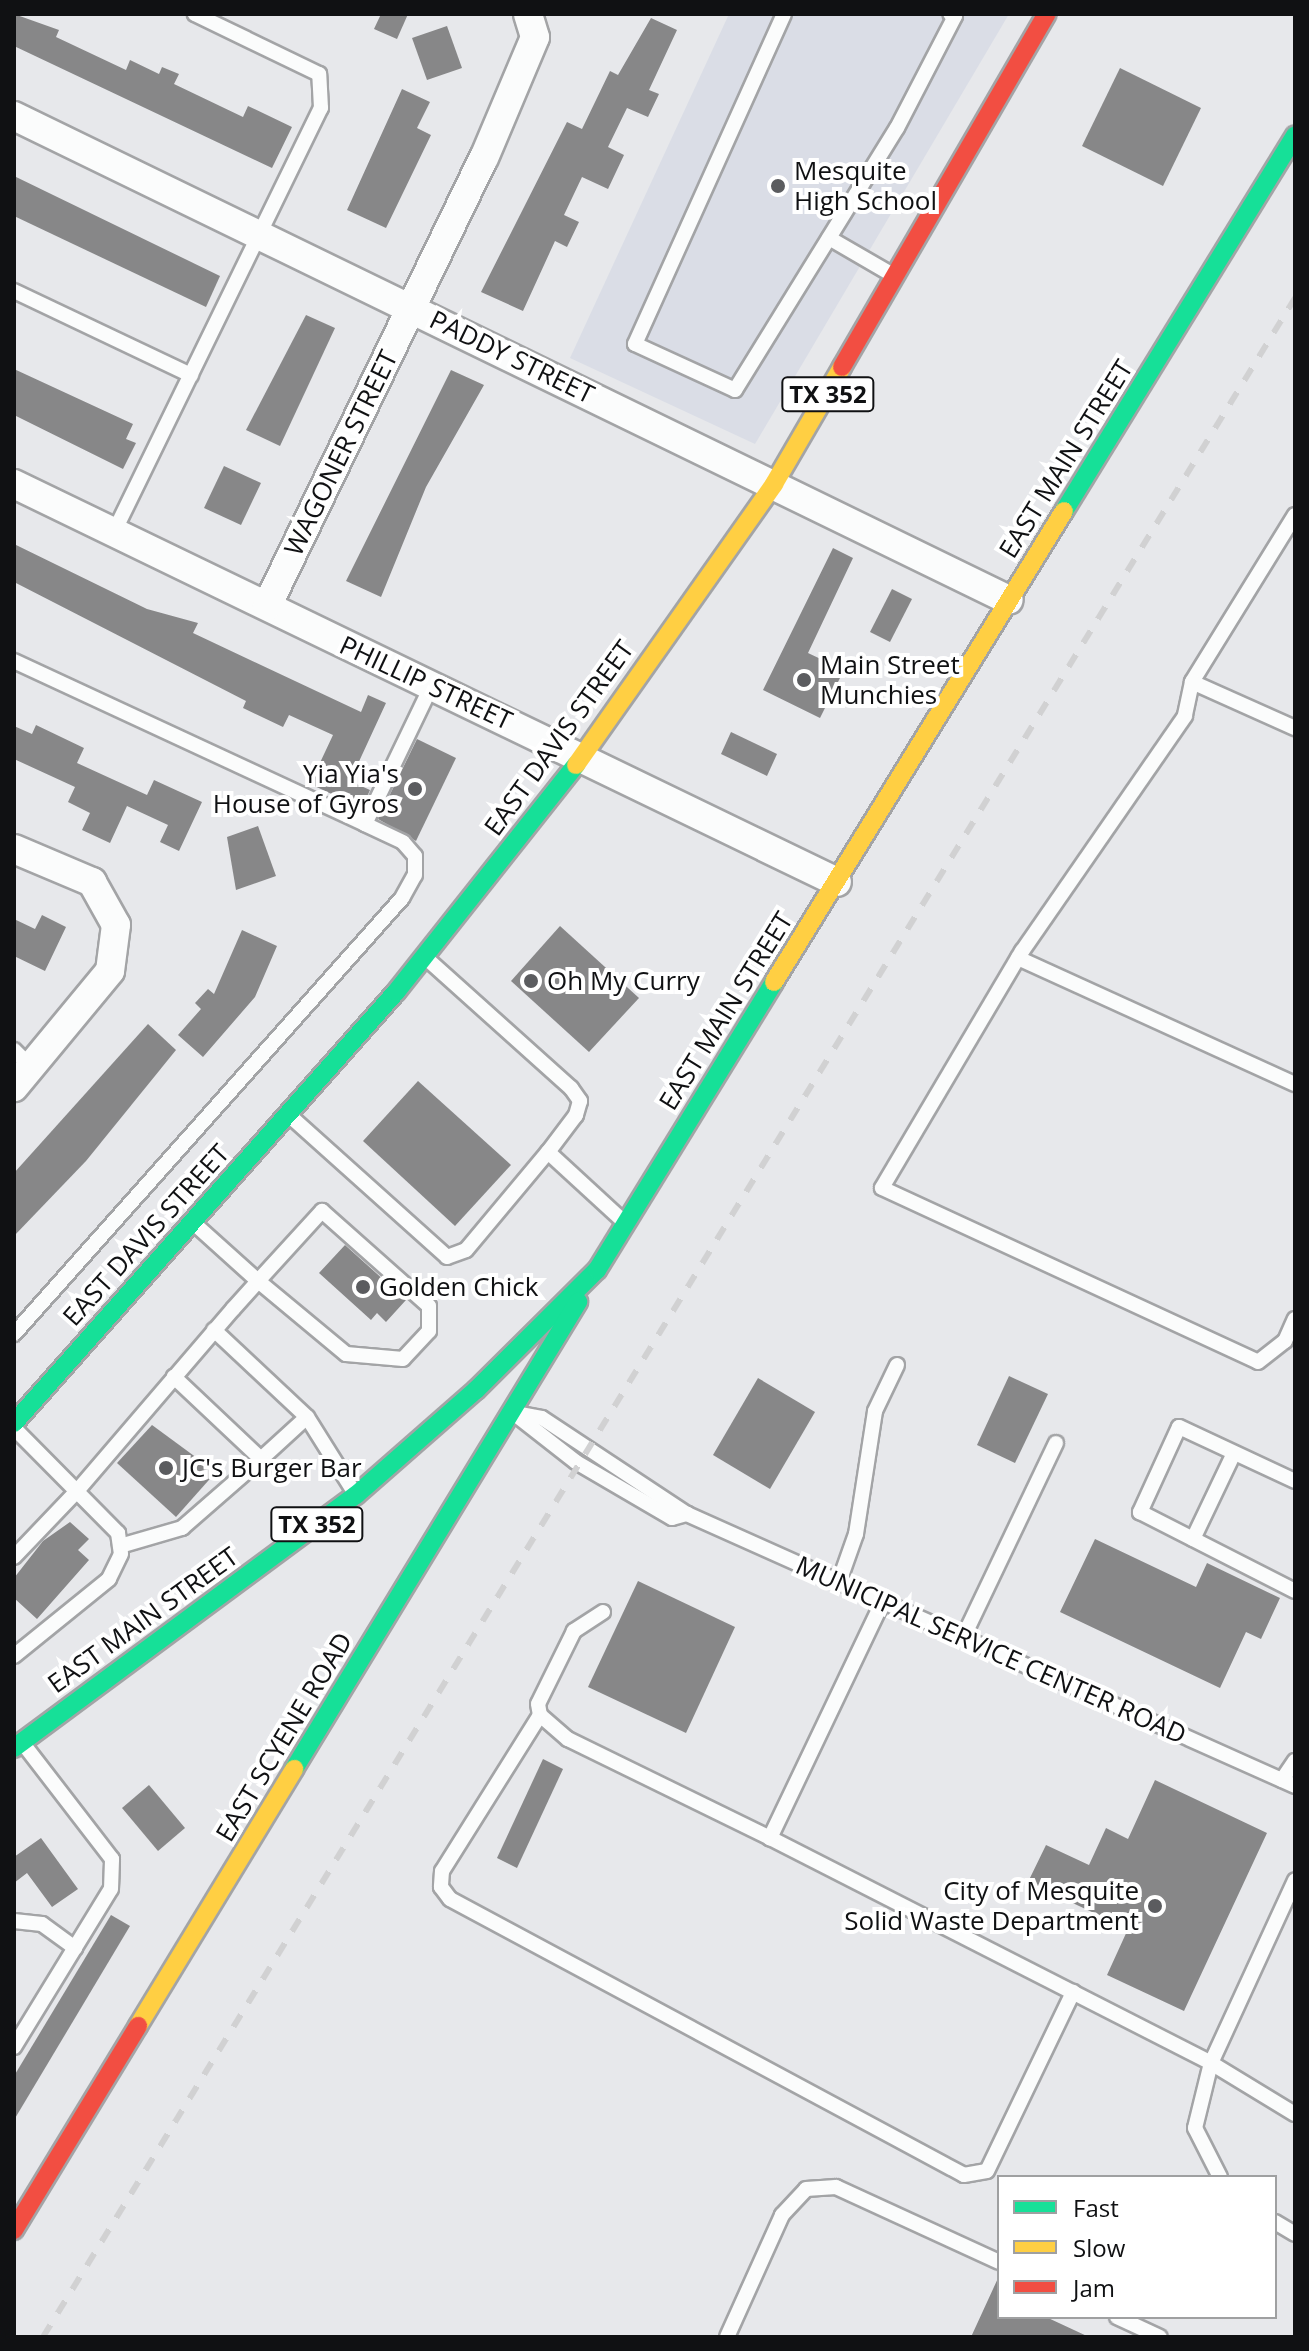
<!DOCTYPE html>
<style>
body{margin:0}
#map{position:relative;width:1309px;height:2351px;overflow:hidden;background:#e7e8eb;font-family:"Open Sans",sans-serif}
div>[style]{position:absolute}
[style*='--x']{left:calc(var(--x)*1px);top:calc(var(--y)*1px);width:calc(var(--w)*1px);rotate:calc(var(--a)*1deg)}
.built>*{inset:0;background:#dadde6}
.building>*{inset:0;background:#878788}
.roads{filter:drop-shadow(2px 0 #a3a4a6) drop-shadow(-2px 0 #a3a4a6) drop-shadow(0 2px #a3a4a6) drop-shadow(0 -2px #a3a4a6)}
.lane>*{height:14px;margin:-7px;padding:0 7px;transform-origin:7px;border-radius:7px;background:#fbfcfc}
.street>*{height:28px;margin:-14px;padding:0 14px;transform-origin:14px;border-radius:14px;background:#fbfcfc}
.fast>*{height:18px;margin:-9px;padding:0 9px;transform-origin:9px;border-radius:9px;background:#16e098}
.slow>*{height:18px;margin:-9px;padding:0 9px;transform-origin:9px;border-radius:9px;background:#ffcf43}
.jam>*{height:18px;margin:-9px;padding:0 9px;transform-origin:9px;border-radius:9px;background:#f24e42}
.rail>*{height:6px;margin-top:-3px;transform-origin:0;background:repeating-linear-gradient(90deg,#d1d1d2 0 14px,transparent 0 28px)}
.dots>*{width:22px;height:22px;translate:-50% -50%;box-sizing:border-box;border:4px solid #fff;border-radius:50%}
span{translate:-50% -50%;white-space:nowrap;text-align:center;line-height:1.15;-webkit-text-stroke:8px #fff;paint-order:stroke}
.shield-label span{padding:2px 6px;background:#fff;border:2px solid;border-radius:6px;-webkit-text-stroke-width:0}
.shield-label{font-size:24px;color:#101113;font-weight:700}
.poi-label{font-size:26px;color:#101113}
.left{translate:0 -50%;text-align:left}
.right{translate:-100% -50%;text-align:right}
.street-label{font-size:26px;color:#101113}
.frame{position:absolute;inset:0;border:16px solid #101113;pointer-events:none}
.legend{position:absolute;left:997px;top:2175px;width:280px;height:144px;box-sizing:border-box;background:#fff;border:2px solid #9fa0a1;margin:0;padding:10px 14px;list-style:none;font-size:24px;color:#101113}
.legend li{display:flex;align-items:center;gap:16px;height:40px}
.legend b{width:40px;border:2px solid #9fa0a1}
</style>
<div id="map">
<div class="built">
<div style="clip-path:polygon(729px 14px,1009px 14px,755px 444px,570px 358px)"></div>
</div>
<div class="building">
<div style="clip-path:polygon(14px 14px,59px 30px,56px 37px,126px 70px,130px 60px,159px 74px,162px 67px,179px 74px,174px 84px,243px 117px,248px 106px,292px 127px,272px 168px,14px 46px)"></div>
<div style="clip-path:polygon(381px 14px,408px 14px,397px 39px,374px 29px)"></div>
<div style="clip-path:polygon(651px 18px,677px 30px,649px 90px,659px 94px,648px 117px,627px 108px,608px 147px,624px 155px,608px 189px,582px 177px,564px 215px,579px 222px,567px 247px,555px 241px,523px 311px,481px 292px,567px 122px,582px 129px,610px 71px,618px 75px)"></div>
<div style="clip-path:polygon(447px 26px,462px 68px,427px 80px,412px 38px)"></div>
<div style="clip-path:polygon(1120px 68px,1201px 108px,1163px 186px,1082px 146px)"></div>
<div style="clip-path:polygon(402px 89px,430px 102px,417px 128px,431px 135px,386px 228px,347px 210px)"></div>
<div style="clip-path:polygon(14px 176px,220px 276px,206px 307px,14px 216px)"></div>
<div style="clip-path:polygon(306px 315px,335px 328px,280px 446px,246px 430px)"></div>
<div style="clip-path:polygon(14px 369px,133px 424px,126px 439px,136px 443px,123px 469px,14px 415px)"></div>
<div style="clip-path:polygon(451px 370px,484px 385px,426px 487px,381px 597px,346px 581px)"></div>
<div style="clip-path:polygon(224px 466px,261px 483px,241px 525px,204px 508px)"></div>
<div style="clip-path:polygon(14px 544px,147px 609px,198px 623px,193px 633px,361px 712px,368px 695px,386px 703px,350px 781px,370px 790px,362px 808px,310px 784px,333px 735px,289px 715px,283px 727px,243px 708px,246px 701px,14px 582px)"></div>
<div style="clip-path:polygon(833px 548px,853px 558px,808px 653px,844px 670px,820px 718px,763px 690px)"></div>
<div style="clip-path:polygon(892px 589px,912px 599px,890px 642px,870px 632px)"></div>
<div style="clip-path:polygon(36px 725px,84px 748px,77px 763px,147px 795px,154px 780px,202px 802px,179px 851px,160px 842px,168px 825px,127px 806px,110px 843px,82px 830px,90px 813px,68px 802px,75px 787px,14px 759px,14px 726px,32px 734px)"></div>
<div style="clip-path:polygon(731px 732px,777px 754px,767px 776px,721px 754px)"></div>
<div style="clip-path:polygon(417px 739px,456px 758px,416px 841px,378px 819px)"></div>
<div style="clip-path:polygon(258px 826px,276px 876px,236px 890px,227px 837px)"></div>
<div style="clip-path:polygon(42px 915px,66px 927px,45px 971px,14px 956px,14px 919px,35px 929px)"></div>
<div style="clip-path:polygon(560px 926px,639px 998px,589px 1052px,511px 981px)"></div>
<div style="clip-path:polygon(242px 930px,277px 946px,255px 997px,203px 1057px,178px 1035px,201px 1009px,195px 1003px,208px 989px,214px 994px)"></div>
<div style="clip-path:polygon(148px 1024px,176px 1050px,86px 1161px,14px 1236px,14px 1173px)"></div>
<div style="clip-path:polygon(418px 1081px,511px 1165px,455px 1226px,363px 1141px)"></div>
<div style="clip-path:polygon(345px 1245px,406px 1300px,386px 1322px,377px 1313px,371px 1320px,319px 1273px)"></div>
<div style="clip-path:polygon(1009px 1376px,1048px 1394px,1015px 1463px,977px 1445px)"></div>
<div style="clip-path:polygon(758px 1378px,815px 1412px,770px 1489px,713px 1455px)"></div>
<div style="clip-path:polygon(152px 1425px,216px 1472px,176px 1517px,117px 1463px)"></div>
<div style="clip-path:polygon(70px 1522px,89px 1539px,78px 1550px,89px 1560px,37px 1619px,14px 1598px,14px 1578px,43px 1541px)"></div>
<div style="clip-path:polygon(1095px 1539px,1196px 1587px,1207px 1563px,1280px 1598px,1261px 1639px,1246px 1632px,1220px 1688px,1060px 1612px)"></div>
<div style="clip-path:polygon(638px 1581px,735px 1627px,686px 1733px,588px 1687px)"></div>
<div style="clip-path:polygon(543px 1759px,563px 1769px,517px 1868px,497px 1858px)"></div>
<div style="clip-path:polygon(1155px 1780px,1267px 1833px,1184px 2011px,1107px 1975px,1128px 1929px,1028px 1882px,1046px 1845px,1089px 1865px,1106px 1828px,1128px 1839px)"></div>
<div style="clip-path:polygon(149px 1785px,185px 1828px,158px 1851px,122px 1808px)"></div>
<div style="clip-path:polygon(41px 1838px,78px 1889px,52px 1907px,27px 1873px,14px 1883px,14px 1857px)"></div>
<div style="clip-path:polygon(111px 1915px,130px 1926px,14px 2120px,14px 2076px)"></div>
<div style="clip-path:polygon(999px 2276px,999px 2317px,1046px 2317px,1089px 2337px,971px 2337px)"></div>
</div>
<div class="roads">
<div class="lane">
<div style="--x:784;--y:14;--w:362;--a:114.3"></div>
<div style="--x:635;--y:344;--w:110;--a:24.7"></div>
<div style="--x:735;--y:390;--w:308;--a:-58.3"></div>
<div style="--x:897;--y:128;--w:126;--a:-62.6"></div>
<div style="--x:955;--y:16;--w:5;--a:-158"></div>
<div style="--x:829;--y:238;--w:72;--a:30.1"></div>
<div style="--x:14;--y:291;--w:196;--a:25.4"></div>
<div style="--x:1295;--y:515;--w:196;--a:121.7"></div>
<div style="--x:1192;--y:682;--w:35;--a:102"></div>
<div style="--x:1185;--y:716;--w:286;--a:124.7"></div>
<div style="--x:1022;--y:951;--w:275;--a:120.6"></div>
<div style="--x:882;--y:1188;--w:414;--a:24.8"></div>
<div style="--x:1258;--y:1362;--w:34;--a:-38"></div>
<div style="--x:1285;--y:1341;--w:24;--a:-66"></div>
<div style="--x:114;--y:532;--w:472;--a:-64"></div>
<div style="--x:321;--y:108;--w:34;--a:-93"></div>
<div style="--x:319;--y:74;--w:138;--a:-154.2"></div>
<div style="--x:14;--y:661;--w:387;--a:24.9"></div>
<div style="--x:1192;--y:682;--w:113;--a:24.1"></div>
<div style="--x:426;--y:958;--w:195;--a:41.9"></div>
<div style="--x:571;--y:1088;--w:16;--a:55"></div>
<div style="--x:580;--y:1101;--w:15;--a:106"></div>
<div style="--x:576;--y:1115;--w:46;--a:127.1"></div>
<div style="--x:548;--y:1152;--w:100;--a:42.6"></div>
<div style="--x:1018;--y:958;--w:304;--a:24.5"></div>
<div style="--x:14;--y:1050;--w:24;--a:45"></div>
<div style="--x:290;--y:1116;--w:211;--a:41.9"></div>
<div style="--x:447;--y:1257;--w:20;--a:-20"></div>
<div style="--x:466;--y:1250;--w:128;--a:-50.1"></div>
<div style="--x:214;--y:1330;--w:127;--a:43.1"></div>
<div style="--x:307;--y:1417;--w:89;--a:57.9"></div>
<div style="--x:14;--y:1334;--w:584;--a:-48.33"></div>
<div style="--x:402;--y:898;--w:26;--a:-61"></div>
<div style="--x:415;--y:875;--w:19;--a:-90"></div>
<div style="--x:415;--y:856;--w:18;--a:-131"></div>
<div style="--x:403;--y:842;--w:42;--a:-154.7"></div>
<div style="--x:365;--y:824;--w:152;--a:-64.3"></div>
<div style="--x:512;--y:1412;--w:81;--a:38"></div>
<div style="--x:576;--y:1462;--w:111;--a:30.3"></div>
<div style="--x:672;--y:1518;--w:16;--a:-15"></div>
<div style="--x:516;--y:1413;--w:26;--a:11"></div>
<div style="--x:542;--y:1418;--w:174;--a:33.5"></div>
<div style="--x:687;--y:1514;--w:666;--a:24.1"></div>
<div style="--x:14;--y:1428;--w:148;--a:45.3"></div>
<div style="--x:118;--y:1533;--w:21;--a:82"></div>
<div style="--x:121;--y:1554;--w:28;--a:116"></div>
<div style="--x:109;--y:1579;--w:122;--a:141"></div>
<div style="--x:261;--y:1459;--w:62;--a:-42.4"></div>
<div style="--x:1295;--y:1481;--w:128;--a:-155"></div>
<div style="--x:1179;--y:1427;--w:94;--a:114.6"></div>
<div style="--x:1140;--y:1512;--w:174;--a:27"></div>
<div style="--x:1193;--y:1539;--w:95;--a:-64.5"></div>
<div style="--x:120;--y:1546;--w:65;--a:-16.2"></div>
<div style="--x:182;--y:1528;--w:105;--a:-41.1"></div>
<div style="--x:261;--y:1459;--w:120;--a:-136.7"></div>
<div style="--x:14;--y:1557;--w:91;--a:-46.3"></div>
<div style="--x:77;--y:1491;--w:240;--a:-49.4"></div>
<div style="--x:233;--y:1309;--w:38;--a:-48"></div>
<div style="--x:258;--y:1281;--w:95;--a:-47.6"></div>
<div style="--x:322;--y:1211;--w:143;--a:41.6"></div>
<div style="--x:429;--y:1306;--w:25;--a:90"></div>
<div style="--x:429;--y:1331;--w:38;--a:133"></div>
<div style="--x:403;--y:1359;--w:57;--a:-175"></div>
<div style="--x:346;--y:1354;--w:114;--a:-140.3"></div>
<div style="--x:258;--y:1281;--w:82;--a:-138"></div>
<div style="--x:839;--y:1582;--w:51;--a:-70.5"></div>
<div style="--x:856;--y:1534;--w:124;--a:-81.2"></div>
<div style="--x:875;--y:1411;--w:51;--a:-64.4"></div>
<div style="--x:883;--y:1601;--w:263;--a:115.5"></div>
<div style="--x:770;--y:1838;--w:495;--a:27"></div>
<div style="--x:1211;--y:2063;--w:98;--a:31.3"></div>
<div style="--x:603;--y:1612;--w:35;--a:147"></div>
<div style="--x:574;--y:1631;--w:81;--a:116.3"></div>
<div style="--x:538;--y:1704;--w:11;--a:80"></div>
<div style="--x:540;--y:1715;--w:37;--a:41"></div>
<div style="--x:568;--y:1739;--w:225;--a:26.1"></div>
<div style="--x:963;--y:1638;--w:216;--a:-64.5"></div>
<div style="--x:540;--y:1715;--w:184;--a:122.1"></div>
<div style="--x:442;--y:1871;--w:16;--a:94"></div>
<div style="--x:441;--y:1887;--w:15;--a:53"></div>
<div style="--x:450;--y:1899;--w:583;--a:28.23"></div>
<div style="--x:964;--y:2175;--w:23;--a:-10"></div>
<div style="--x:987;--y:2171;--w:199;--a:-64.3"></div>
<div style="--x:1282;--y:1780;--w:23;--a:-56"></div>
<div style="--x:14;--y:1921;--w:28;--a:6"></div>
<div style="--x:42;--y:1924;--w:41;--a:36"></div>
<div style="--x:14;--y:2047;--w:185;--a:-58.5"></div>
<div style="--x:111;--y:1889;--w:30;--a:-88"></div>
<div style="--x:112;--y:1859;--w:143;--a:-127.6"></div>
<div style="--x:1220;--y:2177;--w:55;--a:-117"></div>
<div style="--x:1195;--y:2128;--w:67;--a:-76.2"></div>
<div style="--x:1211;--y:2063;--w:201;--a:-65.3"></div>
<div style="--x:1275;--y:2222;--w:23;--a:31"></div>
<div style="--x:1117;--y:2317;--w:47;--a:24.9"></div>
<div style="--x:727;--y:2337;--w:134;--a:-65.7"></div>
<div style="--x:782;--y:2215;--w:35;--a:-47"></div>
<div style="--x:806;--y:2189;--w:30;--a:-4"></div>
<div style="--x:836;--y:2187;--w:179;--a:24.7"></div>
</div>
<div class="street">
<div style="--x:14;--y:116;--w:1106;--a:25.94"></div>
<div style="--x:14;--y:484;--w:914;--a:25.81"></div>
<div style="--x:267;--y:606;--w:498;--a:-64.2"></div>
<div style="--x:484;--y:158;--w:131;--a:-67.1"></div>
<div style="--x:535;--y:37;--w:24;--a:-107"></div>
<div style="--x:14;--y:849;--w:85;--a:22.9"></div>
<div style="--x:92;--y:882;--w:49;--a:60.8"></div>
<div style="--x:116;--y:925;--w:46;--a:97.4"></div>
<div style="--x:110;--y:971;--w:151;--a:129.6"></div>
</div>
<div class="fast">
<div style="--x:1064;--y:511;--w:441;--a:-58.4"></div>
<div style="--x:14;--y:1423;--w:576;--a:-48.45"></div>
<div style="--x:396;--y:992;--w:290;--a:-51.6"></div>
<div style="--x:14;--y:1748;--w:425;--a:-36.5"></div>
<div style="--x:356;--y:1495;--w:159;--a:-41.2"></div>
<div style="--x:476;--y:1390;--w:170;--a:-44.8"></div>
<div style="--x:597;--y:1270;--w:338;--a:-58.4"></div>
<div style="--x:294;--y:1769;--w:547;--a:-58.69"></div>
</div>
<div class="slow">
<div style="--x:576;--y:765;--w:344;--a:-54.8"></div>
<div style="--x:774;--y:484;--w:135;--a:-59.8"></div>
<div style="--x:774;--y:982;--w:553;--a:-58.38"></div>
<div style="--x:138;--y:2026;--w:301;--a:-58.7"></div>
</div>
<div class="jam">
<div style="--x:842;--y:367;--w:408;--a:-59.9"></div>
<div style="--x:14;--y:2230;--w:239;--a:-58.7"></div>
</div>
</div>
<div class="rail">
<div style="--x:43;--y:2337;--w:2393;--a:-58.45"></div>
</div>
<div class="dots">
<div style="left:778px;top:186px;background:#5b5c5f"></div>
<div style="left:804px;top:680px;background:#5b5c5f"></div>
<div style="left:415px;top:789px;background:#5b5c5f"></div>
<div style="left:531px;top:981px;background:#5b5c5f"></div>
<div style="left:363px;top:1287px;background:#5b5c5f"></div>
<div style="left:166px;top:1468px;background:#5b5c5f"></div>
<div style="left:1155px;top:1906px;background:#5b5c5f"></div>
</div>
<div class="shield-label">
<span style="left:828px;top:394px">TX 352</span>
<span style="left:317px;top:1524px">TX 352</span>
</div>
<div class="poi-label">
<span class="left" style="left:794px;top:186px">Mesquite<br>High School</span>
<span class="left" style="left:820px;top:680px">Main Street<br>Munchies</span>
<span class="right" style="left:399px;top:789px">Yia Yia's<br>House of Gyros</span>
<span class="left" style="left:547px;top:981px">Oh My Curry</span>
<span class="left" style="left:379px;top:1287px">Golden Chick</span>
<span class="left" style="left:182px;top:1468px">JC's Burger Bar</span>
<span class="right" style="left:1139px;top:1906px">City of Mesquite<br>Solid Waste Department</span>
</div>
<div class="street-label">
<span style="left:512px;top:357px;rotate:26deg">PADDY STREET</span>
<span style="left:341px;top:453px;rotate:-64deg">WAGONER STREET</span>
<span style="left:1066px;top:459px;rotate:-58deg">EAST MAIN STREET</span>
<span style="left:426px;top:683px;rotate:25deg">PHILLIP STREET</span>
<span style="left:559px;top:738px;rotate:-54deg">EAST DAVIS STREET</span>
<span style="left:726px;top:1011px;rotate:-58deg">EAST MAIN STREET</span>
<span style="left:146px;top:1235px;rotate:-48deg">EAST DAVIS STREET</span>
<span style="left:143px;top:1620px;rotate:-36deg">EAST MAIN STREET</span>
<span style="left:991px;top:1650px;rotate:24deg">MUNICIPAL SERVICE CENTER ROAD</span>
<span style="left:284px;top:1737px;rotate:-59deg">EAST SCYENE ROAD</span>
</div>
<div class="frame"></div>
<ul class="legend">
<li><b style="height:10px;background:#16e098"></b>Fast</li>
<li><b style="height:10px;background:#ffcf43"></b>Slow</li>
<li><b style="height:10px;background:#f24e42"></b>Jam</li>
</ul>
</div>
